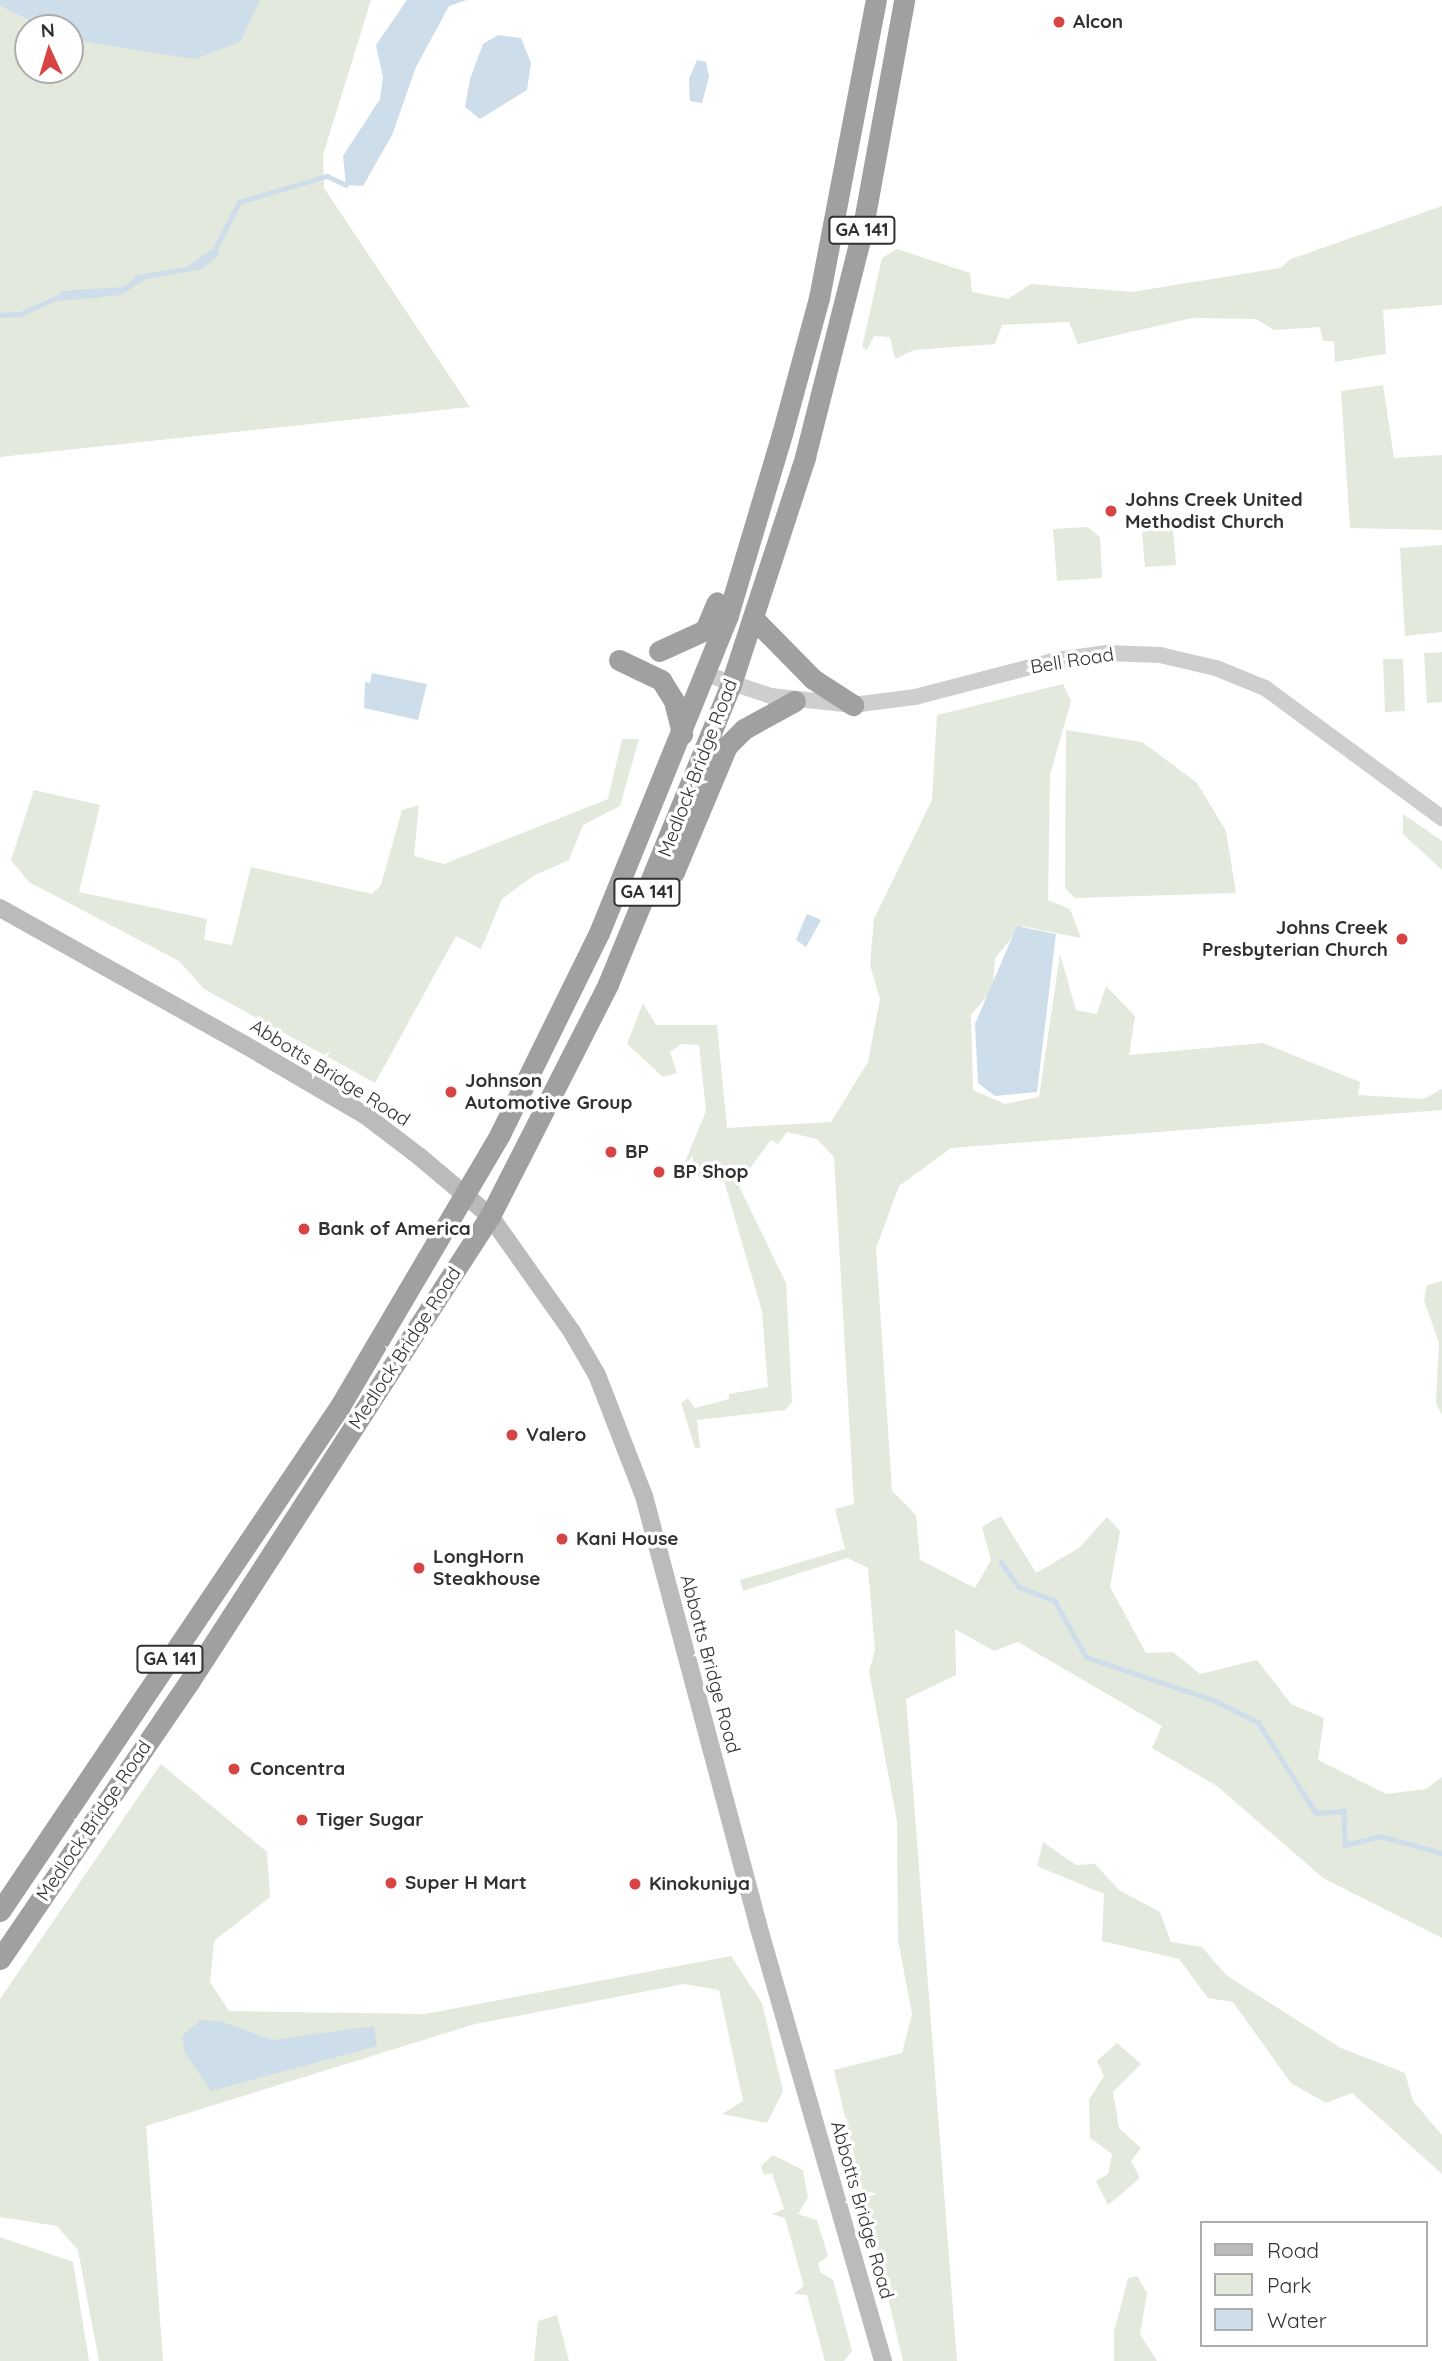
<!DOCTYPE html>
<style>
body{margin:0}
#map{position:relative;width:1442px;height:2361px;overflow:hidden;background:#fff;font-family:Quicksand,sans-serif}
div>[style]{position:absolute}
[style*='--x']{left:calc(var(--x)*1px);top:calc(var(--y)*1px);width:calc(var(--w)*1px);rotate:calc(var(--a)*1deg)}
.green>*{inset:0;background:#e3e9dd}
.water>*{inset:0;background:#ceddea}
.stream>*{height:4.5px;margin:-2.25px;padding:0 2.25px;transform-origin:2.25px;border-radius:2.25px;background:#ceddea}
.tertiary>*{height:16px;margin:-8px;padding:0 8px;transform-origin:8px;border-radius:8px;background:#cecece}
.secondary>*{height:18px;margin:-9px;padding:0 9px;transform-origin:9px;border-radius:9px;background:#bbb}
.trunk>*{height:21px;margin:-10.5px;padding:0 10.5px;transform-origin:10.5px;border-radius:10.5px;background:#a0a0a0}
.dots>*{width:19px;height:19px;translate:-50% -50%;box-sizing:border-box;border:4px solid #fff;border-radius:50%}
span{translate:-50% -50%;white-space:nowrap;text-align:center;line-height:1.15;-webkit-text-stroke:7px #fff;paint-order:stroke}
.shield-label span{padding:2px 5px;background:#fff;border:2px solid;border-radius:5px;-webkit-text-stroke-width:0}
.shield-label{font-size:18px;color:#313131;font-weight:700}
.poi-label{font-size:19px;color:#313131;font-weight:700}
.left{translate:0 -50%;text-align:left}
.right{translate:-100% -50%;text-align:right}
.street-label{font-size:19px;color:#313131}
.legend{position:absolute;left:1200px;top:2221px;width:228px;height:126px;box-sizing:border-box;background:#fff;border:2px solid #adadad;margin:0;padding:9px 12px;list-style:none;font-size:21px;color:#313131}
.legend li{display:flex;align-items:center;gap:14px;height:35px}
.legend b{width:35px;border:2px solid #adadad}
.north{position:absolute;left:14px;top:14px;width:70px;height:70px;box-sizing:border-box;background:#fff;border:2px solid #adadad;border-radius:50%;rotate:356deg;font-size:19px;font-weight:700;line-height:28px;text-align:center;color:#313131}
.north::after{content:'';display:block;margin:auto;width:24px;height:32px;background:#d64544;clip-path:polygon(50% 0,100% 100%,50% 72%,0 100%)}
</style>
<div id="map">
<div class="green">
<div style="clip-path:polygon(evenodd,0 0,371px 0,323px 155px,324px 188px,470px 407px,0 457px,0 0,28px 28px,70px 28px,70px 70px,28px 70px,28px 28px)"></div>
<div style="clip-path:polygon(1442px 206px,1442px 305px,1383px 310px,1386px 354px,1335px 362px,1334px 341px,1323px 341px,1320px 327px,1274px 330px,1256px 319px,1192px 318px,1078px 344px,1069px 322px,1002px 325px,995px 344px,914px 350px,895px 359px,890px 337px,874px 336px,867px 350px,862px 347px,882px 258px,897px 249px,970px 273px,972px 292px,1008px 299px,1031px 284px,1132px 292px,1280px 268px,1291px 259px)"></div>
<div style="clip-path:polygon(1383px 385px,1394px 458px,1442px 455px,1442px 530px,1350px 528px,1341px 391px)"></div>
<div style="clip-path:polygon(1172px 519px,1176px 565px,1145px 567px,1142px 533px,1154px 520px)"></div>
<div style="clip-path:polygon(1088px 527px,1100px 537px,1102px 578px,1057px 581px,1053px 529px)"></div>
<div style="clip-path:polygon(1442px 545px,1442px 632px,1405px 636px,1400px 548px)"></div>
<div style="clip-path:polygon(1442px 652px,1442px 702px,1427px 703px,1424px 653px)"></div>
<div style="clip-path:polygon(1383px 659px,1403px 659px,1405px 711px,1385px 712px)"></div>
<div style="clip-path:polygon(1063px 684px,1071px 701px,1050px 775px,1048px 900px,1070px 909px,1081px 938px,1022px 926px,995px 958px,993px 989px,971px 1015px,973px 1090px,1005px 1104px,1039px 1097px,1060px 954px,1076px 1010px,1097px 1014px,1106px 986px,1135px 1016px,1129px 1055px,1263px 1043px,1360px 1082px,1358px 1095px,1424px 1099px,1442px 1089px,1442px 1110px,951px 1148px,899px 1186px,876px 1248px,892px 1491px,916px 1515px,920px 1560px,975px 1588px,991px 1560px,982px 1527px,1001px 1516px,1036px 1573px,1079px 1548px,1107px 1517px,1120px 1531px,1110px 1587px,1146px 1653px,1173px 1652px,1200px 1674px,1257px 1660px,1291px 1704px,1324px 1718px,1318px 1760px,1386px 1794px,1426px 1789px,1442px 1777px,1442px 1938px,1323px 1878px,1217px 1786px,1152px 1748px,1162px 1726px,1018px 1642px,994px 1651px,955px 1629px,956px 1675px,906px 1699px,957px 2361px,903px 2361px,834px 2070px,902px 2053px,912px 2014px,898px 1940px,897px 1821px,869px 1671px,875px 1651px,868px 1568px,847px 1558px,743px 1591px,740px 1580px,845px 1549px,835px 1509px,854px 1504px,834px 1157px,817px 1139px,787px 1132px,778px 1144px,771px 1140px,738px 1184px,786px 1283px,792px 1402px,785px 1410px,697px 1420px,700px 1448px,695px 1448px,681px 1403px,688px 1398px,695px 1408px,729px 1399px,729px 1394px,768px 1387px,762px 1311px,722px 1174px,712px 1167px,704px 1179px,683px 1167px,706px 1111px,699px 1045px,681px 1044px,670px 1052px,677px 1073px,663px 1077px,627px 1044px,643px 1003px,656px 1025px,717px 1025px,727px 1128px,831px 1122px,868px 1062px,880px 999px,870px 965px,874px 919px,932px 800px,937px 715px)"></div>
<div style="clip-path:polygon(1066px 730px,1142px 742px,1197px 783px,1226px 831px,1236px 893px,1075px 898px,1065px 888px)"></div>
<div style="clip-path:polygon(622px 739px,639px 739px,620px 806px,583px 825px,569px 860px,533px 876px,502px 899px,481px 949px,456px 936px,375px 1083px,204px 989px,179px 961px,29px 882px,11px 860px,34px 790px,100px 805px,79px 892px,207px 919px,204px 940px,232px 945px,251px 867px,372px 894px,381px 885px,402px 810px,419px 805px,414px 856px,444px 864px,608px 799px)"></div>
<div style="clip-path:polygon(1403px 814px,1442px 841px,1442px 870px,1403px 834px)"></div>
<div style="clip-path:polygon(1442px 1281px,1442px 1415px,1436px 1403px,1439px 1343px,1424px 1300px,1427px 1285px)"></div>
<div style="clip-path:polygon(161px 1764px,267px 1852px,270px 1897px,214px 1941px,210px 1982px,229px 2011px,425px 2014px,731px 1956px,762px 2003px,783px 2091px,767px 2123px,722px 2114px,743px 2101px,719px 1990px,684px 1984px,475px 2024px,146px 2126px,163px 2361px,99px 2361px,78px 2250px,57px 2226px,0 2217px,0 1999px)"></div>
<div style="clip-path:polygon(1043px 1842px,1076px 1865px,1095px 1864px,1119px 1890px,1160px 1912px,1171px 1942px,1202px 1947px,1226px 1975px,1341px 2048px,1405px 2073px,1413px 2101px,1442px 2135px,1442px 2174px,1352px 2093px,1326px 2103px,1291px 2083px,1233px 2002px,1208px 1998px,1179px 1959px,1102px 1941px,1104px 1894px,1037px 1866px)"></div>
<div style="clip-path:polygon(1117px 2043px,1141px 2064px,1113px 2092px,1119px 2128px,1141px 2148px,1131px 2161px,1140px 2178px,1108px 2205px,1096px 2181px,1108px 2174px,1112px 2154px,1090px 2138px,1089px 2100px,1104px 2076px,1097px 2061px)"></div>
<div style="clip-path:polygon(773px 2155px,803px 2170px,808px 2198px,798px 2214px,817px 2220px,828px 2256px,818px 2263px,820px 2272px,833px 2280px,852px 2351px,844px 2361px,825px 2361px,807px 2295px,794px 2294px,804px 2286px,785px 2218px,772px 2214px,784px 2209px,772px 2173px,764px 2175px,761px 2166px)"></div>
<div style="clip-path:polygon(0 2237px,73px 2262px,89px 2361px,0 2361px)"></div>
<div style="clip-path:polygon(1137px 2276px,1147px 2293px,1140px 2334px,1157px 2361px,1114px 2361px,1114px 2332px,1128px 2278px)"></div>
<div style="clip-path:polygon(557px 2315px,569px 2361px,534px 2361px,538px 2321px)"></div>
</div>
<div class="water">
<div style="clip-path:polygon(0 0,260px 0,240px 42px,195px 59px,73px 40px,70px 28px,46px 28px,0 6px)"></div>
<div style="clip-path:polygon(407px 0,467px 0,449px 6px,416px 67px,392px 135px,363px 186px,346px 185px,343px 156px,380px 99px,383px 78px,376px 45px)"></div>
<div style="clip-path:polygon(498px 35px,521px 38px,531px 63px,527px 90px,480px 119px,465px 107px,470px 79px,483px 44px)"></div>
<div style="clip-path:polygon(697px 60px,706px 62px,709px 77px,702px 103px,690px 101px,689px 79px)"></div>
<div style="clip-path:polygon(212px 249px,220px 254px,202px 269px,146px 279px,121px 295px,60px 301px,60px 291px,124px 287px,137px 275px,187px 267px)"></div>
<div style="clip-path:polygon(372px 673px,427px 684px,418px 720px,364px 708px,365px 682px,370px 683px)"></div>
<div style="clip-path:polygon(807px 914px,821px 920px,806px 947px,796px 940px)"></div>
<div style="clip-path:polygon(1017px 926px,1056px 934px,1037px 1092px,995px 1096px,978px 1083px,975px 1024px)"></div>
<div style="clip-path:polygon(200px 2020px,220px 2021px,273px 2040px,374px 2026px,377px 2046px,211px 2091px,185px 2053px,182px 2036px)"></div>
</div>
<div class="stream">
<div style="--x:212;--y:255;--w:59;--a:-63"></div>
<div style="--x:239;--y:202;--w:92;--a:-16.5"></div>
<div style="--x:327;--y:176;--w:21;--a:25"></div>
<div style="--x:0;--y:315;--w:20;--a:-3"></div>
<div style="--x:20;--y:314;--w:47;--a:-23.8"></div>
<div style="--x:1001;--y:1562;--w:31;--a:54"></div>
<div style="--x:1019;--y:1587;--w:39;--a:21"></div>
<div style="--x:1055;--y:1601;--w:64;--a:61"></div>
<div style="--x:1086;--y:1657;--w:135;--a:18.6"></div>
<div style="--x:1214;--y:1700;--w:49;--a:26.6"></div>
<div style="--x:1258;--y:1722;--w:108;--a:57.5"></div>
<div style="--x:1316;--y:1813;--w:28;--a:-4"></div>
<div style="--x:1344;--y:1811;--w:34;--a:88"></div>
<div style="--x:1345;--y:1845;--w:36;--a:-14"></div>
<div style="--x:1380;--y:1836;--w:64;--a:15.3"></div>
</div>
<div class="tertiary">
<div style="--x:705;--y:674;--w:70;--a:18.4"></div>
<div style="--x:771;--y:696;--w:82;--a:6.3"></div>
<div style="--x:853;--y:705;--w:63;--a:-7.4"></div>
<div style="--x:915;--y:697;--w:147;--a:-14.6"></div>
<div style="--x:1057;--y:660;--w:50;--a:-8"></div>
<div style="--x:1107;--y:653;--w:53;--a:2.2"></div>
<div style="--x:1160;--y:655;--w:57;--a:13.1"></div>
<div style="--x:1216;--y:668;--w:53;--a:22.2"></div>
<div style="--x:1265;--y:688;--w:220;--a:36.3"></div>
</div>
<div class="secondary">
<div style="--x:0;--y:908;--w:281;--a:29.2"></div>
<div style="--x:245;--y:1045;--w:139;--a:30.3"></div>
<div style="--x:365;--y:1115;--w:69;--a:37.4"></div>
<div style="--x:420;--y:1157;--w:92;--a:40.1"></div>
<div style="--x:490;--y:1216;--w:142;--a:54.7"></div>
<div style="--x:572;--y:1332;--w:50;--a:59.8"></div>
<div style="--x:597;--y:1375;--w:130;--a:68.8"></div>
<div style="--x:644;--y:1496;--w:444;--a:75.1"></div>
<div style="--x:758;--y:1925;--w:454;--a:74"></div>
</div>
<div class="trunk">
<div style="--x:754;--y:619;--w:84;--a:45.5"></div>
<div style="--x:813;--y:679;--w:48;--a:33"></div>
<div style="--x:659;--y:651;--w:51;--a:-24.5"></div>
<div style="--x:705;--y:630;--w:30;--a:-67"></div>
<div style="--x:619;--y:660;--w:47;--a:25.5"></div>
<div style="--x:661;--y:680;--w:25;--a:58"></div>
<div style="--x:674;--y:701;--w:34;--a:76"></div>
<div style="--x:653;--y:893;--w:30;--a:-45"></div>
<div style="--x:674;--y:872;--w:137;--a:-67.2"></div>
<div style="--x:727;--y:746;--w:24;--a:-45"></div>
<div style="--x:744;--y:729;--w:58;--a:-28.8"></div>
<div style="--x:0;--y:1911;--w:609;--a:-56.05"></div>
<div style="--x:340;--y:1406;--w:316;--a:-59.5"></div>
<div style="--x:500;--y:1134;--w:224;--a:-63.8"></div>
<div style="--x:599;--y:933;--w:343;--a:-67.9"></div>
<div style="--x:728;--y:615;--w:189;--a:-73.4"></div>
<div style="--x:782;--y:434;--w:141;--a:-74.8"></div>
<div style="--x:819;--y:298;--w:303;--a:-79.2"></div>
<div style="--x:0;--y:1959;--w:335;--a:-55.7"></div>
<div style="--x:189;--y:1682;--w:555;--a:-57.14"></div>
<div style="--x:490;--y:1216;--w:260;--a:-63"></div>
<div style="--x:608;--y:984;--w:324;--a:-67.7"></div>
<div style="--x:731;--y:684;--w:239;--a:-71.9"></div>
<div style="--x:805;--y:457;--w:232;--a:-75.8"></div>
<div style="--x:862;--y:232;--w:236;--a:-79.7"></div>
</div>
<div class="dots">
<div style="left:1059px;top:22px;background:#d64544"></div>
<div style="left:1111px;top:511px;background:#d64544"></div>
<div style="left:1402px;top:939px;background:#d64544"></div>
<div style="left:451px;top:1092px;background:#d64544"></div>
<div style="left:611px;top:1152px;background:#d64544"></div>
<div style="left:659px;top:1172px;background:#d64544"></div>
<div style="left:304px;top:1229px;background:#d64544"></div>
<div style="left:512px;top:1435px;background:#d64544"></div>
<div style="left:562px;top:1539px;background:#d64544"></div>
<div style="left:419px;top:1568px;background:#d64544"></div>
<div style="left:234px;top:1769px;background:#d64544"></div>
<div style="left:302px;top:1820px;background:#d64544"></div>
<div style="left:391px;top:1883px;background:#d64544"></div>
<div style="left:635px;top:1884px;background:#d64544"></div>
</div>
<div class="shield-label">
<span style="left:862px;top:230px">GA 141</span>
<span style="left:647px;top:892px">GA 141</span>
<span style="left:170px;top:1659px">GA 141</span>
</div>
<div class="poi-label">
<span class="left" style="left:1073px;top:22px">Alcon</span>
<span class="left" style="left:1125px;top:511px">Johns Creek United<br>Methodist Church</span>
<span class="right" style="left:1388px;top:939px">Johns Creek<br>Presbyterian Church</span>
<span class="left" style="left:465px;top:1092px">Johnson<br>Automotive Group</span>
<span class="left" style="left:625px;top:1152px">BP</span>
<span class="left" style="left:673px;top:1172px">BP Shop</span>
<span class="left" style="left:318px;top:1229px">Bank of America</span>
<span class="left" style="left:526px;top:1435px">Valero</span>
<span class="left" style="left:576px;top:1539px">Kani House</span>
<span class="left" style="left:433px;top:1568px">LongHorn<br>Steakhouse</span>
<span class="left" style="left:250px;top:1769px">Concentra</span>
<span class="left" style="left:316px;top:1820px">Tiger Sugar</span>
<span class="left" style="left:405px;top:1883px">Super H Mart</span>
<span class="left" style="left:649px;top:1884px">Kinokuniya</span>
</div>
<div class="street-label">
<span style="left:1072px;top:661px;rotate:-9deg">Bell Road</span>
<span style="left:698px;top:768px;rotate:-69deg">Medlock Bridge Road</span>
<span style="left:330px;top:1073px;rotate:32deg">Abbotts Bridge Road</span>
<span style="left:405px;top:1348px;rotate:-57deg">Medlock Bridge Road</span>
<span style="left:710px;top:1664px;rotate:75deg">Abbotts Bridge Road</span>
<span style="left:94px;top:1821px;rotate:-56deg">Medlock Bridge Road</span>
<span style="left:862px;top:2210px;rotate:74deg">Abbotts Bridge Road</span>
</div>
<ul class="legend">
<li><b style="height:9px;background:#bbb"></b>Road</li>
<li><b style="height:19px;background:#e3e9dd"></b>Park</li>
<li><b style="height:19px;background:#ceddea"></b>Water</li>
</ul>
<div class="north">N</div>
</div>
